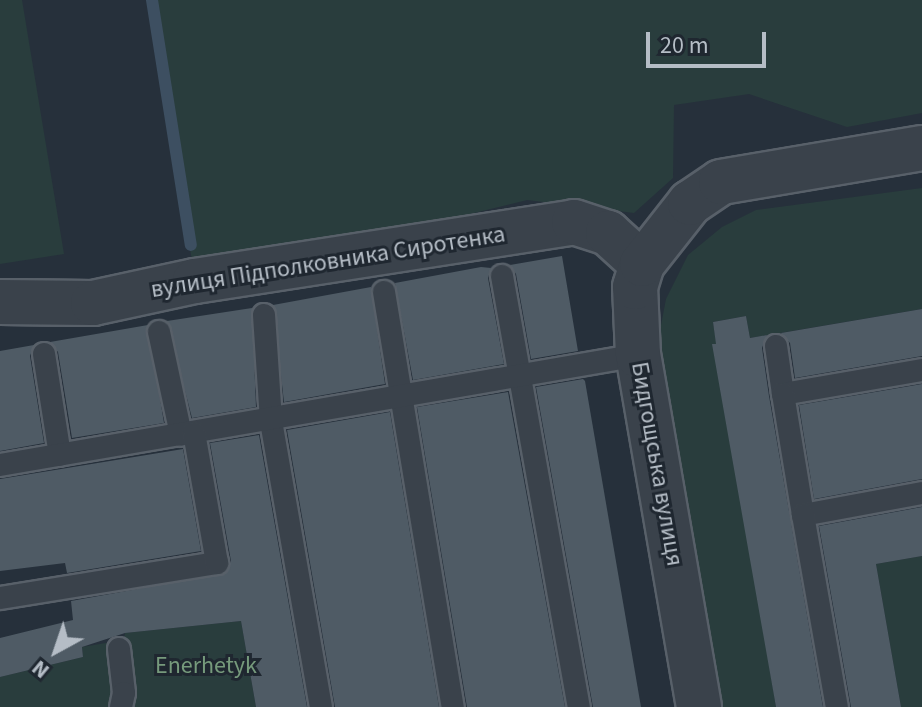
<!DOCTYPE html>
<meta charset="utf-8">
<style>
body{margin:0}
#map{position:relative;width:922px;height:707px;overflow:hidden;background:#26303b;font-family:"Source Sans 3",sans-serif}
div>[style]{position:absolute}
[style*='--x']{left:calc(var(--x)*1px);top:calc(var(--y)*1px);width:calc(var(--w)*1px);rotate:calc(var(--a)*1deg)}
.green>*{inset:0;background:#293d3d}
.stream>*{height:12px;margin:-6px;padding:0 6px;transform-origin:6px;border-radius:6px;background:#3d4f61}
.building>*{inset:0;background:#4f5b65}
.roads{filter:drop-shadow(2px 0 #586069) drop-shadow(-2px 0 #586069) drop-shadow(0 2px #586069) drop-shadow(0 -2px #586069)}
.lane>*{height:22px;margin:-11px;padding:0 11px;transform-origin:11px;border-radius:11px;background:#3a424b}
.street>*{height:44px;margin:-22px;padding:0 22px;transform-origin:22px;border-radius:22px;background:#3a424b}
span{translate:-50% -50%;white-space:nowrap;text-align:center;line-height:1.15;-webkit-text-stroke:6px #1f2730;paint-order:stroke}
.street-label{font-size:24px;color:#b5bdc6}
.park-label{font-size:24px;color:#769a7c}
.north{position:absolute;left:16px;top:611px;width:80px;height:80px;-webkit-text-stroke:6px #1f2730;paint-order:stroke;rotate:220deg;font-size:22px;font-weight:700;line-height:32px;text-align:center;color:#b5bdc6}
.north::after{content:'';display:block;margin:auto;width:28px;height:36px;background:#b5bdc6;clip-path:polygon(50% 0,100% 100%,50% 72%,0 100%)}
.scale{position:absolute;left:646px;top:32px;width:120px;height:36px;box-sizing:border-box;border:4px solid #b5bdc6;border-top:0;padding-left:10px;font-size:24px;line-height:28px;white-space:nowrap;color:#b5bdc6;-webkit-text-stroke:6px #1f2730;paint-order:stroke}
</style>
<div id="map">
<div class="green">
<div style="clip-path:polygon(0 0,22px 0,64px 254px,0 264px)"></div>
<div style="clip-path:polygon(152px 0,922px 0,922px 113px,847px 127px,749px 94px,674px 105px,673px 178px,634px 213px,527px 200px,195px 281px)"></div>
<div style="clip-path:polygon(922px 188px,922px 309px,750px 338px,746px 316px,713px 322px,776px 707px,722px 707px,658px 341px,666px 299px,688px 255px,722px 227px,756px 210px)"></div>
<div style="clip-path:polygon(922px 556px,922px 707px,901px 707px,876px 564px)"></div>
<div style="clip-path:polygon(241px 621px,256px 707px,0 707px,0 677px,83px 657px,82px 647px,124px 640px,125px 633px)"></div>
</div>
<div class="stream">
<div style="--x:152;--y:0;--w:248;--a:81"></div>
</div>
<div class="building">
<div style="clip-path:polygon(562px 256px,578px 351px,531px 359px,516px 274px,510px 265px)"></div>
<div style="clip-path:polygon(481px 267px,491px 268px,488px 278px,504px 364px,413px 380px,395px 283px)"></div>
<div style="clip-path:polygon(371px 287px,385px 384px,284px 402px,273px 305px)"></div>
<div style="clip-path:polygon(252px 308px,256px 407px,192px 418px,167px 321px)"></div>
<div style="clip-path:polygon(922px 309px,922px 356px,795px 378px,790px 343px,781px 333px)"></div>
<div style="clip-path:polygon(746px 316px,750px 338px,767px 335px,762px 348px,769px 396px,823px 707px,776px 707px,712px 344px,716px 344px,713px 322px)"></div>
<div style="clip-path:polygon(148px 325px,164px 423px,72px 438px,58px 352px,50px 342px)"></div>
<div style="clip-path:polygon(34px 345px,30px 356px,44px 443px,0 451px,0 351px)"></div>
<div style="clip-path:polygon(583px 379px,585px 381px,641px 707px,593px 707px,536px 387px)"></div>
<div style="clip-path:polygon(922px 384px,922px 479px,814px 499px,799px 405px)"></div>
<div style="clip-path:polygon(508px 392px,565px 707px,467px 707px,417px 407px)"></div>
<div style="clip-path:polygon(390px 412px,439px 707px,335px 707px,287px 430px)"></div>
<div style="clip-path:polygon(259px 435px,307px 707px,256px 707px,241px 621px,125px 633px,82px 647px,83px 657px,0 677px,0 638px,73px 620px,71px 601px,226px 573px,231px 561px,210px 443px)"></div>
<div style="clip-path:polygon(183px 449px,201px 551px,67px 573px,65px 563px,0 571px,0 479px)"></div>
<div style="clip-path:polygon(922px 507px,922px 556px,876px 564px,901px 707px,851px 707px,819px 526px)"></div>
</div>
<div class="roads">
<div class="lane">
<div style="--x:502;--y:276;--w:438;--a:79.9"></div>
<div style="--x:384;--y:292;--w:421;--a:80.6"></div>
<div style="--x:264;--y:315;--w:106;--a:86.2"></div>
<div style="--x:271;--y:421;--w:290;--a:80.1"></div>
<div style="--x:159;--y:332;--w:105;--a:77.9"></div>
<div style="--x:776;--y:346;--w:49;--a:81.7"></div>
<div style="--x:44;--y:354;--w:102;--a:81"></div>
<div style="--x:922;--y:370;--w:141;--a:170.2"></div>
<div style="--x:783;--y:394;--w:123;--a:80.6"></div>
<div style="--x:803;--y:515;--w:121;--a:-10.5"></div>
<div style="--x:0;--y:465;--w:647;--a:-9.78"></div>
<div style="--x:803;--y:515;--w:195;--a:80"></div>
<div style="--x:0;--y:598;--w:220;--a:-9.2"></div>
<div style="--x:217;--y:563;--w:132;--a:-100"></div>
<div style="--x:119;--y:649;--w:44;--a:83.5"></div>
<div style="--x:124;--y:693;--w:14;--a:102"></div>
</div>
<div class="street">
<div style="--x:0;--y:302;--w:93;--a:0.6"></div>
<div style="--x:93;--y:303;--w:104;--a:-12.2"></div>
<div style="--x:195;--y:281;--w:384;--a:-8.8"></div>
<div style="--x:574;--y:222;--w:36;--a:18"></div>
<div style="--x:608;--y:233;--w:46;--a:42.4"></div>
<div style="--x:699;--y:707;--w:357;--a:-99.8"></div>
<div style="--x:638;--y:355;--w:68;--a:-92.5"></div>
<div style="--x:635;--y:287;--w:24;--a:-73"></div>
<div style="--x:642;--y:264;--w:78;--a:-51.8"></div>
<div style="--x:690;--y:203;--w:37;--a:-34"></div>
<div style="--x:721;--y:182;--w:204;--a:-9.6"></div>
</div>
</div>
<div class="street-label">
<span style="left:328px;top:262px;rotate:-9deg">вулиця Підполковника Сиротенка</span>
<span style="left:657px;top:464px;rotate:80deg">Бидгощська вулиця</span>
</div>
<div class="park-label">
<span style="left:206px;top:666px">Enerhetyk</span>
</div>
<div class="north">N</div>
<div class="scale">20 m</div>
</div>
